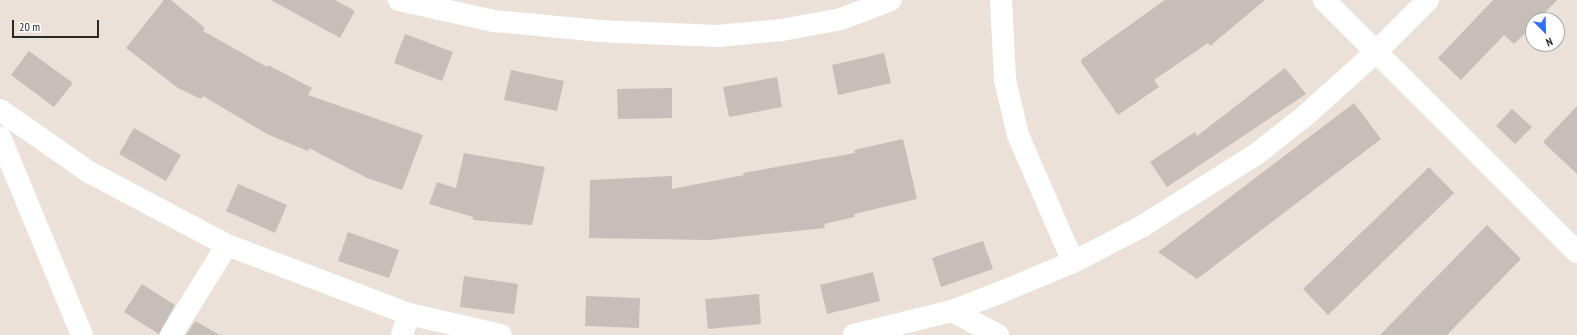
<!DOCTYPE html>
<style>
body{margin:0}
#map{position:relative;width:1577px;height:335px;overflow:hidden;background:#ece1d9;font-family:"PT Sans Narrow",sans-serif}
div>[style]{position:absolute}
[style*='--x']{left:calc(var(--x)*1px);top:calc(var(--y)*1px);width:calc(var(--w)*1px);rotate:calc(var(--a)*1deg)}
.building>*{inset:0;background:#c7beb9}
.minor>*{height:22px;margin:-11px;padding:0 11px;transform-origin:11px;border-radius:11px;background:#fff}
span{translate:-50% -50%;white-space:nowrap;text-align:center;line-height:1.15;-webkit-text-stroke:3.5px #fff;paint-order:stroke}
.north{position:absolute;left:1525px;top:12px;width:40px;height:40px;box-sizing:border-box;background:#fff;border:1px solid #a9a9a9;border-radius:50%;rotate:157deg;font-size:11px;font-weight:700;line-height:16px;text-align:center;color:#282828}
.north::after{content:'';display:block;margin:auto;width:14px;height:18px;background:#3271ff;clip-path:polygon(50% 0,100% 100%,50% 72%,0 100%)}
.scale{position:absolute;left:12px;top:20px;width:87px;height:18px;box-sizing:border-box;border:2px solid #282828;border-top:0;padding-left:5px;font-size:12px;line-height:14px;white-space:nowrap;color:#282828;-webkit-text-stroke:3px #fff;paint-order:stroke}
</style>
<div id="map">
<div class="building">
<div style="clip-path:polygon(164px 0,171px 0,205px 28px,203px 31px,267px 67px,268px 65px,312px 88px,308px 95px,423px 135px,402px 190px,367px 178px,309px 148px,308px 151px,267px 134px,203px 96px,201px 99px,178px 88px,126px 48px)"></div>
<div style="clip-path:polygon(271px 0,335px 0,355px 11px,340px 38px)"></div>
<div style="clip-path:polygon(1165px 0,1265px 0,1210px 46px,1208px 43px,1154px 80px,1159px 87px,1118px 115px,1081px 62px,1082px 59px)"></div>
<div style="clip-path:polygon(1493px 0,1557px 0,1538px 20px,1533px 20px,1533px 25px,1514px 44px,1504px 35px,1461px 80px,1438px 58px)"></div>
<div style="clip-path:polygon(405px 34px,453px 52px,442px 81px,394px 63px)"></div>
<div style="clip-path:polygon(29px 51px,73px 83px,54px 107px,11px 75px)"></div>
<div style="clip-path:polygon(884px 53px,891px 83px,838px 95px,832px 65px)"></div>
<div style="clip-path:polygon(1285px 68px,1306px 94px,1167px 187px,1150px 162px,1195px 132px,1197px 136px)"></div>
<div style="clip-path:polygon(511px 70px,564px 81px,557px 111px,504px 100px)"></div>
<div style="clip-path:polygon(777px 77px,782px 107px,729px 117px,723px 87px)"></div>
<div style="clip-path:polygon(672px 88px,672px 118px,618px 119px,617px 89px)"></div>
<div style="clip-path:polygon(1354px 103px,1381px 139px,1197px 279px,1158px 252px)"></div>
<div style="clip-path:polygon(1577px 106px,1577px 174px,1543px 142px)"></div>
<div style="clip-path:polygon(1512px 109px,1532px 127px,1515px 144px,1496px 126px)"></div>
<div style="clip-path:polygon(134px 128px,181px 155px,166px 181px,119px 154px)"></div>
<div style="clip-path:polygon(903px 139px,917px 199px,854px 214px,855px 217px,824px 224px,825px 228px,710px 240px,589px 238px,590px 180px,672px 176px,672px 189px,744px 175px,743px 173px,855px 153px,854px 150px)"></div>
<div style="clip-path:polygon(464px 153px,545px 167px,532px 225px,473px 220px,473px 217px,429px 204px,437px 182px,456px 188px)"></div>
<div style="clip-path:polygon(1429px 167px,1454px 193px,1328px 315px,1303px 289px)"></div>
<div style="clip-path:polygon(238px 184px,287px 205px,275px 233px,226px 211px)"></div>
<div style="clip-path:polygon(1487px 225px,1521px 259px,1447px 335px,1380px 335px)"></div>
<div style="clip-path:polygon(348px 232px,399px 250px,389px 278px,338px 261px)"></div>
<div style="clip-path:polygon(983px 241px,993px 269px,941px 287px,932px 258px)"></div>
<div style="clip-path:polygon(873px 272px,880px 301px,827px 314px,820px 285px)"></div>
<div style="clip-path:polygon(464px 276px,518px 284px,514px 314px,460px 307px)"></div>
<div style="clip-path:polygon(142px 284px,175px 305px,159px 334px,124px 312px)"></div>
<div style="clip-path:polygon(759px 294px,761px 324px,708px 329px,705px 299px)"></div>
<div style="clip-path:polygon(586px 296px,640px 298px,639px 328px,585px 326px)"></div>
<div style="clip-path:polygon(195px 321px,220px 335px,186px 335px)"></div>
</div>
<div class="minor">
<div style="--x:399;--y:0;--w:97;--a:12.5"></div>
<div style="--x:494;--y:21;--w:105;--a:5.4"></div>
<div style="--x:599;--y:31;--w:119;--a:2.4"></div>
<div style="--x:718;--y:36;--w:64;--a:-5.4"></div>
<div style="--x:782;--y:30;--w:60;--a:-10.6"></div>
<div style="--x:841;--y:19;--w:53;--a:-20.8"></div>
<div style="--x:1001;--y:0;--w:80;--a:87.1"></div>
<div style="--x:1005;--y:80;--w:57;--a:76.7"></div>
<div style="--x:1018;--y:135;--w:138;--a:66.6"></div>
<div style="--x:1324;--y:0;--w:357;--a:44.9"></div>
<div style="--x:0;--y:110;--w:108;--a:34.9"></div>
<div style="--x:89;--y:172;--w:156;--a:27.9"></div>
<div style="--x:227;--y:245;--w:195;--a:20.8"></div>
<div style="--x:409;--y:314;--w:94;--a:12.9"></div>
<div style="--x:0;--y:137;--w:214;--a:67.5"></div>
<div style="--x:952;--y:311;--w:52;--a:27.6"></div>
<div style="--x:171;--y:335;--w:106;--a:-58.1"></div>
<div style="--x:402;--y:335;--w:22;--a:-72"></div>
<div style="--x:854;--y:335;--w:101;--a:-13.8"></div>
<div style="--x:952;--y:311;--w:50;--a:-21"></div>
<div style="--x:999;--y:293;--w:80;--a:-22.7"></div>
<div style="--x:1073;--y:262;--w:76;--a:-27.2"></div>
<div style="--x:1141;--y:227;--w:138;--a:-32.3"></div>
<div style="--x:1258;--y:153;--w:61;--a:-38.4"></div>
<div style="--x:1306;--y:115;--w:96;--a:-42"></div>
<div style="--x:1377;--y:51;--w:72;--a:-45"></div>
</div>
<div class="north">N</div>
<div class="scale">20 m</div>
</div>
